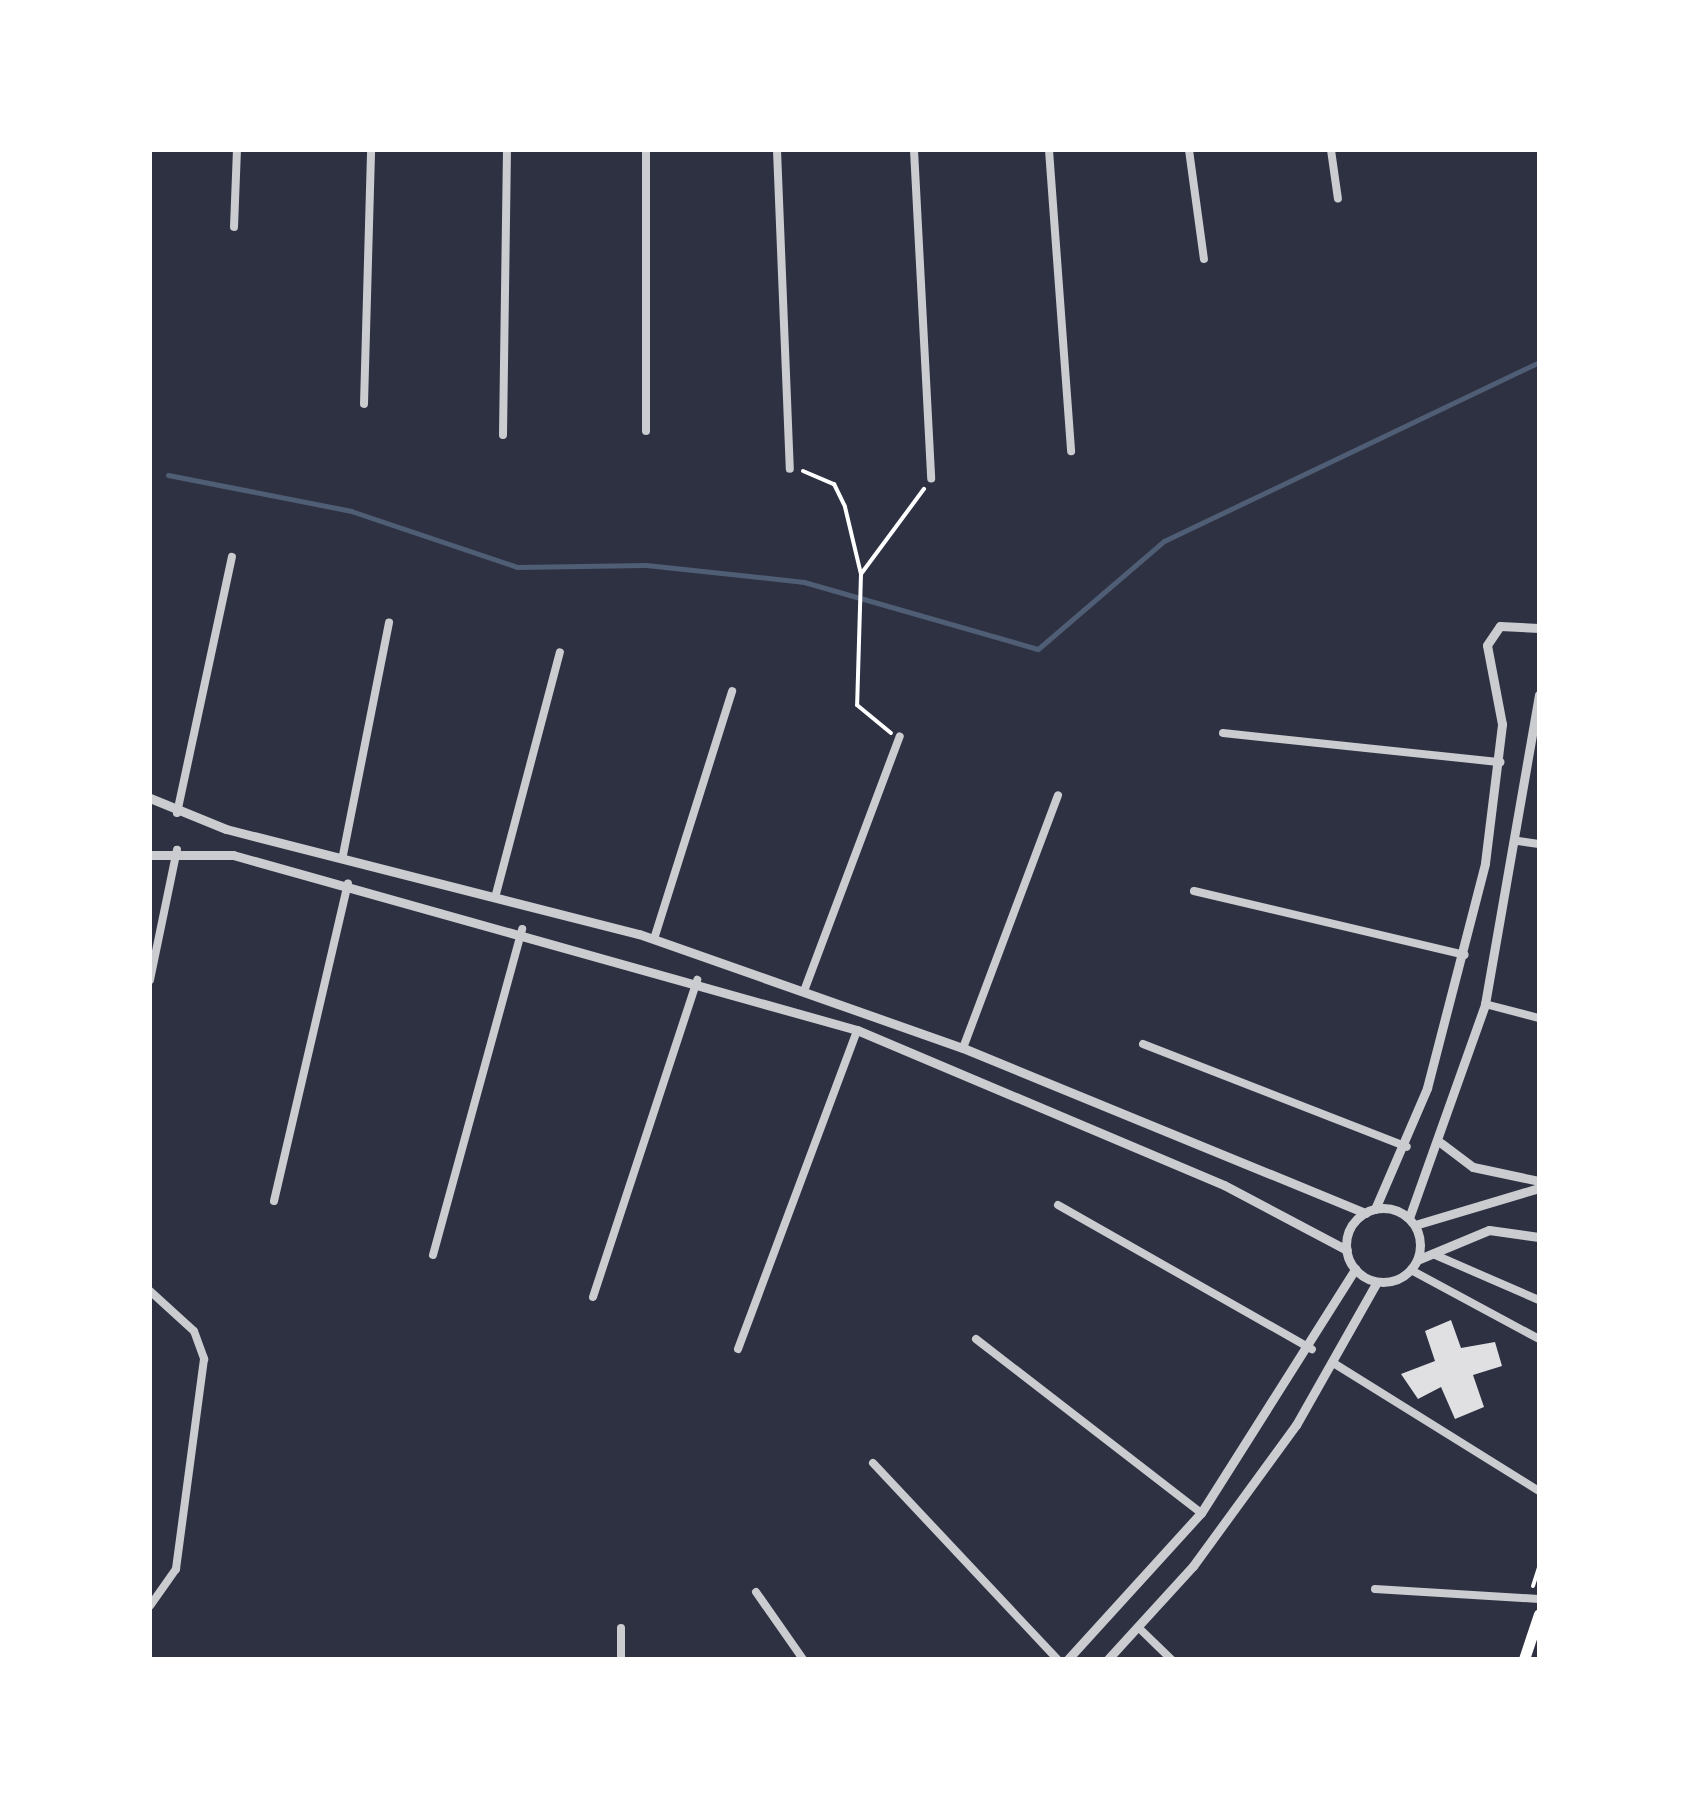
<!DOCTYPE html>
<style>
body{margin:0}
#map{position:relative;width:1689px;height:1809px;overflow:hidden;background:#2d3142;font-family:Ubuntu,sans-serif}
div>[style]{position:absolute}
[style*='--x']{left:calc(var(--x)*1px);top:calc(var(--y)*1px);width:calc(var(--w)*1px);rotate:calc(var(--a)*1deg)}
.stream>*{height:5px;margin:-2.5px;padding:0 2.5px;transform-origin:2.5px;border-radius:2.5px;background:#4f5d75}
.building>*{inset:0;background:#e0e0e3}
.path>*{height:4px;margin:-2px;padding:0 2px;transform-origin:2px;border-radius:2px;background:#fff}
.minor>*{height:8px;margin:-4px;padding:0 4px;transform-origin:4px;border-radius:4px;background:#caccd0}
.tertiary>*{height:9px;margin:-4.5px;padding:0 4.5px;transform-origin:4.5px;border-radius:4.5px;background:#caccd0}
.tertiary>.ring{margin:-4.5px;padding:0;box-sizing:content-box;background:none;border:9px solid #caccd0;border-radius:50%}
.primary>*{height:11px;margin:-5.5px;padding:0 5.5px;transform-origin:5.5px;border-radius:5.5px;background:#fff}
span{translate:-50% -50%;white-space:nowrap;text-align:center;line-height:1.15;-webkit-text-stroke:10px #fff;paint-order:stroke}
.frame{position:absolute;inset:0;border:152px solid #fff;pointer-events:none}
</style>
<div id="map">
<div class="stream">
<div style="--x:168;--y:475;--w:187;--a:11.1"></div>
<div style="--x:351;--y:511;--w:175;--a:18.6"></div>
<div style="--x:517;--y:567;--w:129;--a:-0.9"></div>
<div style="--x:646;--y:565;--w:159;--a:6.1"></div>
<div style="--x:804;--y:582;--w:243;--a:16"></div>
<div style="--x:1038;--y:649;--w:166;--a:-40.6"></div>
<div style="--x:1164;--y:541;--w:416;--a:-25.5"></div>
</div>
<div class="building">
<div style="clip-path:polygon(1451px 1320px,1461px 1348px,1495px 1342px,1502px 1366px,1473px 1375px,1484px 1407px,1455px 1419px,1441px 1387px,1418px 1399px,1401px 1374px,1435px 1361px,1425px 1331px)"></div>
</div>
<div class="path">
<div style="--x:803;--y:471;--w:34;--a:23"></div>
<div style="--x:834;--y:484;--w:25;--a:64"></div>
<div style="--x:845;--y:507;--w:69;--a:76.6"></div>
<div style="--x:861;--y:574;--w:131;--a:91.7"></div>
<div style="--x:857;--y:705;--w:44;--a:39.5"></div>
<div style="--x:861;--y:574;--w:106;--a:-53.5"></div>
<div style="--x:1533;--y:1586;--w:20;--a:-72"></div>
</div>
<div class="minor">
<div style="--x:777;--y:150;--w:319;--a:87.7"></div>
<div style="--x:914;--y:150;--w:329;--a:87"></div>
<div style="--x:1049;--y:150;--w:302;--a:85.8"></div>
<div style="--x:1189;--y:150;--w:110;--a:82.2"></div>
<div style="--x:1331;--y:150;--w:49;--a:81.9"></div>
<div style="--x:234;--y:227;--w:77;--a:-87.8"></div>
<div style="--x:364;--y:404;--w:254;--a:-88.4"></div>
<div style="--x:646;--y:431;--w:281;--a:-90"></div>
<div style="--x:503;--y:435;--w:285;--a:-89.2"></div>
<div style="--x:1223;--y:733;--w:279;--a:6"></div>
<div style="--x:177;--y:813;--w:262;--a:-77.9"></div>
<div style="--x:1518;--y:841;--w:21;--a:8"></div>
<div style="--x:343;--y:855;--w:237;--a:-78.8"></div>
<div style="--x:1194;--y:891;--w:278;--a:13.3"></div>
<div style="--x:496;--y:894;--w:250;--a:-75.2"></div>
<div style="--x:654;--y:939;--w:260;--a:-72.5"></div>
<div style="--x:150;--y:980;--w:133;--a:-78.3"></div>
<div style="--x:804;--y:991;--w:272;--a:-69.4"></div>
<div style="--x:1485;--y:1004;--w:56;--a:14.5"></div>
<div style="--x:1143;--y:1044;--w:283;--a:21.3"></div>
<div style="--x:963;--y:1048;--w:270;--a:-69.4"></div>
<div style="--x:274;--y:1201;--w:326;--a:-76.9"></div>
<div style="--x:1058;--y:1205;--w:292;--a:29.6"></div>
<div style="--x:1433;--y:1254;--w:116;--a:23.5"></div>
<div style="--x:433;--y:1255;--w:338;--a:-74.7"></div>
<div style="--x:1411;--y:1270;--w:145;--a:28.3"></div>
<div style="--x:150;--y:1291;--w:59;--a:42.3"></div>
<div style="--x:194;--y:1331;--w:30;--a:70"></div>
<div style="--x:204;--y:1359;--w:212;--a:97.6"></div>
<div style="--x:176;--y:1569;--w:45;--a:125.1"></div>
<div style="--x:593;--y:1297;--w:334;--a:-71.8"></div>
<div style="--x:976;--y:1339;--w:284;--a:37.7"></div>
<div style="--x:738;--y:1349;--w:340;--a:-69.5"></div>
<div style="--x:1335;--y:1364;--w:240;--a:31.9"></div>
<div style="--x:873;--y:1463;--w:269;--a:46.8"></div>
<div style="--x:1375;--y:1589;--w:164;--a:3.5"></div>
<div style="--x:756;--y:1592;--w:82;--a:55"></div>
<div style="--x:1139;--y:1628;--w:45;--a:44.1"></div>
<div style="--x:621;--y:1659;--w:31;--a:-90"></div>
</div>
<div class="tertiary">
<div style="--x:150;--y:798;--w:82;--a:22.2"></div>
<div style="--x:226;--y:829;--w:426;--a:14.3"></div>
<div style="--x:639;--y:934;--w:343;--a:19.4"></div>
<div style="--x:963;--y:1048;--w:435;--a:22.3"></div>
<div style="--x:150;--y:855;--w:83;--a:0"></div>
<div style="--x:233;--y:855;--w:648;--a:15.67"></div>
<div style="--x:857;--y:1030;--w:398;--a:22.9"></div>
<div style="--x:1224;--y:1185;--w:139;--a:27.9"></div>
<div style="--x:1441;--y:1143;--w:40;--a:37"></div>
<div style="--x:1473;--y:1167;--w:67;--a:12"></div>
<div class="ring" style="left:1346px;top:1208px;width:65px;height:65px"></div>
<div style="--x:1375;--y:1209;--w:132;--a:-66.7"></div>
<div style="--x:1427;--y:1088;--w:232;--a:-75.5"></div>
<div style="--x:1485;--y:863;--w:140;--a:-83"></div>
<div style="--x:1502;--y:724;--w:80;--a:-100.8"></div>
<div style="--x:1487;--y:645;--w:23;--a:-56"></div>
<div style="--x:1500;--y:626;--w:39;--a:3"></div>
<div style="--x:1409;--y:1218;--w:227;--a:-70.4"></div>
<div style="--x:1485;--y:1004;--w:314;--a:-80.1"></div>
<div style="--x:1415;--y:1225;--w:129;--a:-16.6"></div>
<div style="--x:1417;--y:1260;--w:78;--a:-22.6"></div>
<div style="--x:1489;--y:1230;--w:50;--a:8"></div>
<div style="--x:1068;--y:1659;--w:197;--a:-47.7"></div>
<div style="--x:1201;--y:1513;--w:289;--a:-57.7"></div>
<div style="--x:1108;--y:1659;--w:126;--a:-47.6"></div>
<div style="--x:1193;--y:1566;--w:175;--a:-53.9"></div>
<div style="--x:1296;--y:1425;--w:164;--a:-60.5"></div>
</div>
<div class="primary">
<div style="--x:1524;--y:1659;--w:47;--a:-71.6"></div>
</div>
<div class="frame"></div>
</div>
